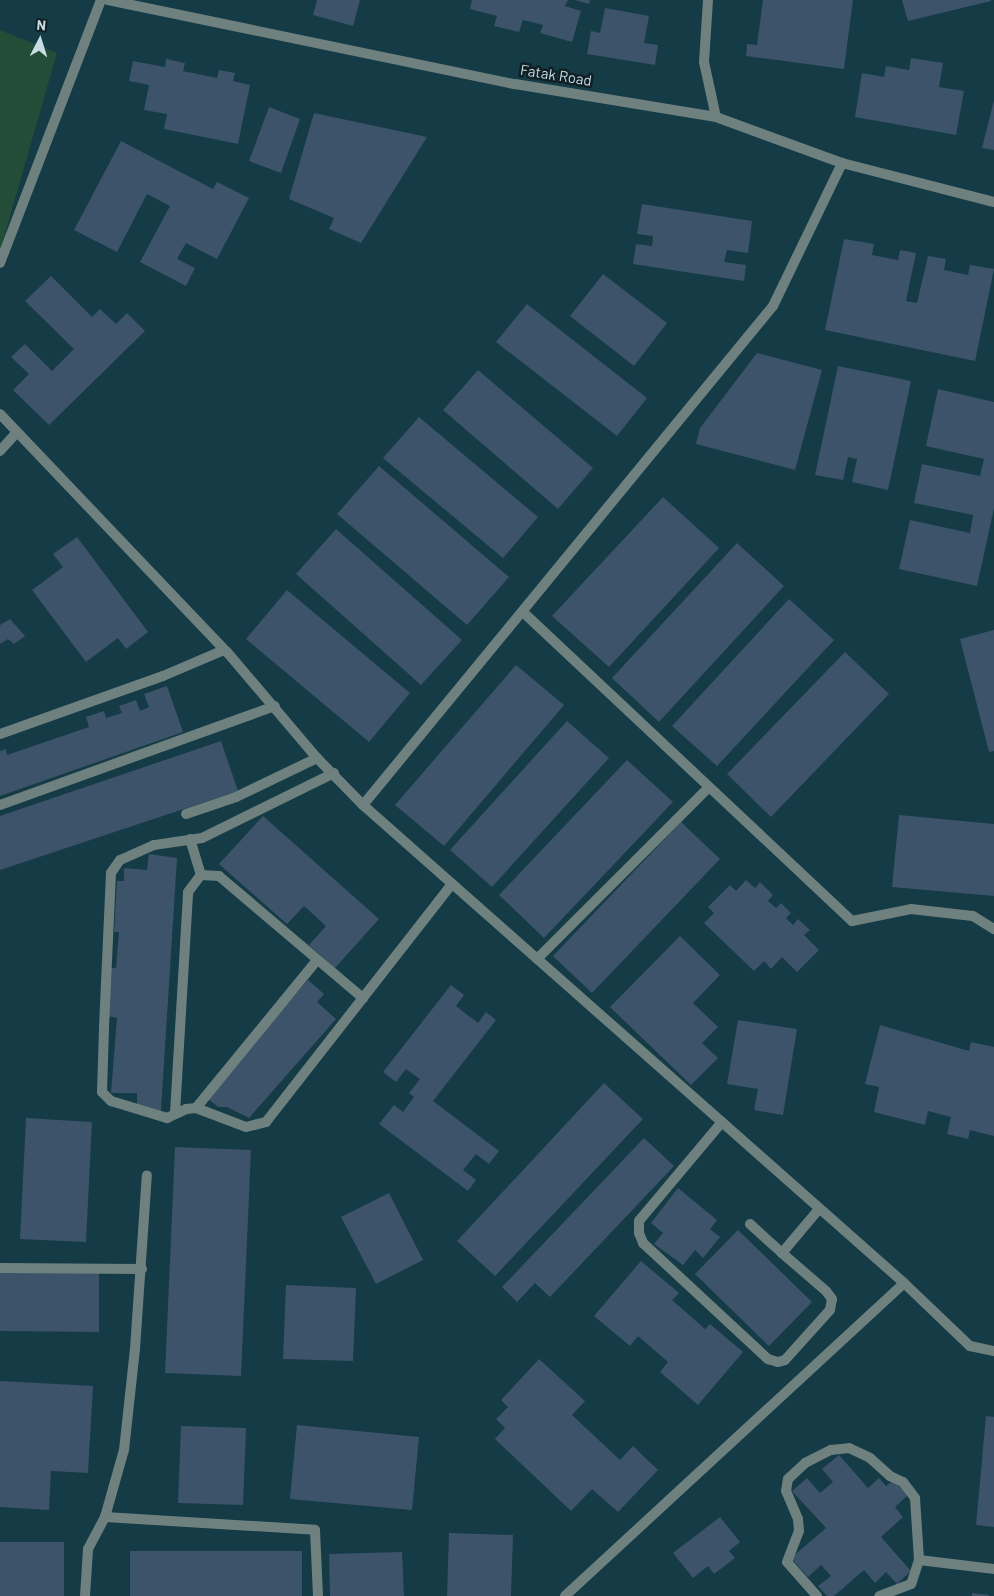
<!DOCTYPE html>
<style>
body{margin:0}
#map{position:relative;width:994px;height:1596px;overflow:hidden;background:#143b46;font-family:Barlow,sans-serif}
div>[style]{position:absolute}
[style*='--x']{left:calc(var(--x)*1px);top:calc(var(--y)*1px);width:calc(var(--w)*1px);rotate:calc(var(--a)*1deg)}
.green>*{inset:0;background:#244d37}
.building>*{inset:0;background:#3c5369}
.minor>*{height:10px;margin:-5px;padding:0 5px;transform-origin:5px;border-radius:5px;background:#6f817f}
span{translate:-50% -50%;white-space:nowrap;text-align:center;line-height:1.15;-webkit-text-stroke:5px #102025;paint-order:stroke}
.street-label{font-size:15px;color:#c8dce3}
.north{position:absolute;left:15px;top:15px;width:50px;height:50px;-webkit-text-stroke:4px #102025;paint-order:stroke;rotate:5deg;font-size:14px;font-weight:700;line-height:20px;text-align:center;color:#c8dce3}
.north::after{content:'';display:block;margin:auto;width:18px;height:22px;background:#c8dce3;clip-path:polygon(50% 0,100% 100%,50% 72%,0 100%)}
</style>
<div id="map">
<div class="green">
<div style="clip-path:polygon(0 30px,57px 53px,0 251px)"></div>
</div>
<div class="building">
<div style="clip-path:polygon(317px 0,360px 0,353px 26px,313px 15px)"></div>
<div style="clip-path:polygon(472px 0,568px 0,565px 6px,581px 11px,572px 42px,540px 33px,543px 25px,523px 20px,519px 32px,494px 26px,497px 16px,470px 9px)"></div>
<div style="clip-path:polygon(575px 0,590px 0,589px 4px)"></div>
<div style="clip-path:polygon(763px 0,853px 0,844px 69px,746px 56px,747px 44px,757px 45px)"></div>
<div style="clip-path:polygon(902px 0,991px 0,991px 1px,908px 21px)"></div>
<div style="clip-path:polygon(605px 8px,649px 16px,644px 43px,658px 45px,655px 65px,587px 54px,591px 31px,600px 33px)"></div>
<div style="clip-path:polygon(911px 58px,943px 63px,939px 87px,964px 91px,956px 135px,855px 117px,862px 73px,884px 77px,886px 66px,909px 70px)"></div>
<div style="clip-path:polygon(166px 59px,185px 63px,183px 71px,217px 78px,219px 70px,235px 73px,233px 81px,250px 85px,238px 144px,164px 129px,167px 114px,144px 110px,149px 85px,129px 81px,133px 61px,165px 67px)"></div>
<div style="clip-path:polygon(994px 100px,994px 150px,982px 148px)"></div>
<div style="clip-path:polygon(269px 107px,300px 119px,281px 173px,249px 161px)"></div>
<div style="clip-path:polygon(314px 113px,427px 137px,361px 243px,329px 229px,334px 218px,289px 199px)"></div>
<div style="clip-path:polygon(121px 141px,213px 189px,217px 182px,249px 198px,217px 259px,186px 243px,177px 259px,195px 268px,186px 286px,140px 262px,170px 206px,147px 194px,117px 252px,74px 230px)"></div>
<div style="clip-path:polygon(642px 204px,752px 221px,748px 253px,727px 250px,724px 262px,746px 265px,744px 281px,633px 264px,636px 244px,652px 246px,653px 236px,637px 234px)"></div>
<div style="clip-path:polygon(844px 239px,874px 244px,872px 255px,898px 260px,900px 250px,916px 253px,906px 301px,917px 303px,928px 256px,946px 259px,944px 270px,968px 275px,970px 265px,994px 269px,975px 361px,825px 330px)"></div>
<div style="clip-path:polygon(603px 274px,667px 323px,634px 366px,570px 316px)"></div>
<div style="clip-path:polygon(51px 276px,92px 317px,100px 309px,116px 324px,127px 313px,145px 331px,49px 425px,13px 390px,29px 374px,11px 357px,25px 344px,52px 371px,74px 349px,25px 301px)"></div>
<div style="clip-path:polygon(527px 304px,647px 398px,617px 436px,496px 342px)"></div>
<div style="clip-path:polygon(757px 353px,822px 370px,795px 470px,696px 444px,700px 428px)"></div>
<div style="clip-path:polygon(838px 366px,911px 381px,888px 490px,852px 482px,857px 459px,848px 457px,843px 480px,815px 475px)"></div>
<div style="clip-path:polygon(478px 370px,593px 468px,558px 509px,443px 410px)"></div>
<div style="clip-path:polygon(938px 389px,994px 402px,994px 508px,977px 586px,899px 569px,910px 520px,970px 533px,973px 515px,914px 503px,922px 464px,980px 476px,984px 459px,926px 446px)"></div>
<div style="clip-path:polygon(419px 417px,538px 517px,503px 558px,383px 458px)"></div>
<div style="clip-path:polygon(379px 466px,509px 577px,467px 625px,337px 514px)"></div>
<div style="clip-path:polygon(663px 497px,719px 548px,609px 667px,552px 616px)"></div>
<div style="clip-path:polygon(336px 529px,462px 640px,421px 685px,296px 574px)"></div>
<div style="clip-path:polygon(77px 537px,148px 632px,126px 649px,118px 638px,86px 662px,32px 590px,63px 567px,53px 554px)"></div>
<div style="clip-path:polygon(737px 543px,784px 586px,659px 722px,612px 678px)"></div>
<div style="clip-path:polygon(287px 590px,410px 693px,369px 742px,246px 639px)"></div>
<div style="clip-path:polygon(789px 599px,834px 640px,717px 766px,672px 726px)"></div>
<div style="clip-path:polygon(10px 619px,25px 636px,14px 644px,8px 639px,0 644px,0 625px)"></div>
<div style="clip-path:polygon(994px 630px,994px 751px,989px 752px,960px 639px)"></div>
<div style="clip-path:polygon(845px 652px,889px 694px,771px 817px,727px 774px)"></div>
<div style="clip-path:polygon(516px 665px,564px 705px,444px 846px,395px 805px)"></div>
<div style="clip-path:polygon(167px 686px,183px 732px,0 796px,0 751px,6px 749px,7px 755px,89px 727px,86px 717px,104px 711px,106px 718px,122px 713px,119px 706px,136px 700px,140px 711px,149px 707px,144px 694px)"></div>
<div style="clip-path:polygon(567px 721px,609px 758px,492px 887px,450px 850px)"></div>
<div style="clip-path:polygon(221px 741px,238px 791px,0 870px,0 816px)"></div>
<div style="clip-path:polygon(627px 760px,673px 802px,544px 938px,499px 895px)"></div>
<div style="clip-path:polygon(899px 815px,994px 824px,994px 896px,892px 887px)"></div>
<div style="clip-path:polygon(263px 816px,379px 919px,335px 968px,309px 945px,326px 926px,304px 906px,287px 924px,219px 864px)"></div>
<div style="clip-path:polygon(681px 822px,720px 859px,592px 993px,553px 956px)"></div>
<div style="clip-path:polygon(149px 854px,177px 858px,161px 1111px,137px 1108px,137px 1093px,111px 1093px,117px 1018px,108px 1016px,111px 968px,116px 968px,119px 932px,114px 932px,117px 881px,124px 881px,124px 868px,147px 870px)"></div>
<div style="clip-path:polygon(746px 880px,755px 888px,760px 882px,773px 895px,768px 901px,776px 908px,781px 903px,791px 913px,786px 918px,793px 925px,798px 919px,810px 930px,804px 935px,819px 950px,797px 972px,782px 957px,771px 969px,764px 961px,754px 971px,704px 923px,714px 913px,708px 907px,730px 885px,736px 891px)"></div>
<div style="clip-path:polygon(680px 936px,720px 975px,693px 1003px,718px 1027px,702px 1043px,718px 1058px,691px 1085px,610px 1007px)"></div>
<div style="clip-path:polygon(308px 980px,324px 994px,317px 1002px,336px 1019px,249px 1118px,227px 1107px,218px 1107px,206px 1097px)"></div>
<div style="clip-path:polygon(451px 985px,464px 995px,456px 1006px,478px 1023px,486px 1012px,496px 1020px,433px 1101px,499px 1151px,489px 1164px,476px 1154px,463px 1170px,476px 1180px,468px 1191px,379px 1124px,394px 1105px,403px 1112px,414px 1097px,409px 1093px,420px 1079px,406px 1069px,396px 1082px,383px 1072px)"></div>
<div style="clip-path:polygon(738px 1020px,797px 1029px,783px 1115px,754px 1110px,758px 1089px,727px 1084px)"></div>
<div style="clip-path:polygon(880px 1025px,969px 1051px,971px 1042px,994px 1047px,994px 1136px,970px 1130px,968px 1139px,947px 1134px,951px 1117px,928px 1111px,925px 1125px,874px 1112px,879px 1087px,865px 1084px)"></div>
<div style="clip-path:polygon(604px 1083px,643px 1119px,495px 1276px,457px 1241px)"></div>
<div style="clip-path:polygon(26px 1118px,92px 1122px,86px 1242px,20px 1239px)"></div>
<div style="clip-path:polygon(644px 1138px,674px 1166px,550px 1297px,535px 1283px,517px 1302px,502px 1287px)"></div>
<div style="clip-path:polygon(175px 1147px,251px 1150px,241px 1376px,165px 1373px)"></div>
<div style="clip-path:polygon(678px 1188px,717px 1220px,710px 1229px,720px 1237px,703px 1258px,695px 1250px,683px 1265px,654px 1244px,663px 1233px,651px 1223px)"></div>
<div style="clip-path:polygon(389px 1193px,423px 1260px,376px 1284px,341px 1217px)"></div>
<div style="clip-path:polygon(738px 1230px,812px 1302px,769px 1346px,695px 1274px)"></div>
<div style="clip-path:polygon(641px 1261px,679px 1293px,672px 1300px,705px 1329px,710px 1324px,743px 1352px,698px 1405px,660px 1372px,668px 1362px,638px 1336px,630px 1346px,594px 1316px)"></div>
<div style="clip-path:polygon(0 1273px,99px 1273px,99px 1332px,0 1331px)"></div>
<div style="clip-path:polygon(286px 1285px,356px 1288px,353px 1361px,283px 1359px)"></div>
<div style="clip-path:polygon(539px 1359px,585px 1401px,572px 1415px,620px 1460px,633px 1446px,658px 1470px,618px 1512px,592px 1489px,571px 1511px,495px 1439px,505px 1428px,496px 1419px,508px 1407px,501px 1400px)"></div>
<div style="clip-path:polygon(0 1381px,93px 1386px,88px 1473px,51px 1471px,49px 1510px,0 1507px)"></div>
<div style="clip-path:polygon(986px 1416px,994px 1417px,994px 1527px,976px 1525px)"></div>
<div style="clip-path:polygon(297px 1425px,419px 1437px,412px 1510px,290px 1499px)"></div>
<div style="clip-path:polygon(181px 1426px,246px 1428px,243px 1505px,178px 1503px)"></div>
<div style="clip-path:polygon(839px 1455px,868px 1488px,879px 1478px,886px 1486px,893px 1481px,909px 1494px,895px 1507px,903px 1517px,881px 1537px,911px 1571px,897px 1584px,886px 1572px,875px 1583px,864px 1570px,834px 1596px,827px 1596px,818px 1586px,831px 1576px,821px 1565px,808px 1577px,791px 1558px,826px 1528px,792px 1491px,807px 1478px,820px 1493px,833px 1482px,822px 1469px)"></div>
<div style="clip-path:polygon(720px 1517px,740px 1542px,729px 1551px,735px 1558px,714px 1574px,708px 1566px,693px 1578px,673px 1553px)"></div>
<div style="clip-path:polygon(449px 1533px,513px 1535px,511px 1596px,447px 1596px)"></div>
<div style="clip-path:polygon(0 1542px,64px 1542px,64px 1596px,0 1596px)"></div>
<div style="clip-path:polygon(130px 1551px,302px 1551px,302px 1596px,130px 1596px)"></div>
<div style="clip-path:polygon(402px 1552px,404px 1596px,330px 1596px,329px 1554px)"></div>
<div style="clip-path:polygon(972px 1593px,989px 1595px,989px 1596px,972px 1596px)"></div>
</div>
<div class="minor">
<div style="--x:108;--y:0;--w:416;--a:11.7"></div>
<div style="--x:515;--y:84;--w:204;--a:9.3"></div>
<div style="--x:716;--y:117;--w:134;--a:20.1"></div>
<div style="--x:842;--y:163;--w:157;--a:14.4"></div>
<div style="--x:708;--y:0;--w:62;--a:93.7"></div>
<div style="--x:704;--y:62;--w:56;--a:77.7"></div>
<div style="--x:0;--y:263;--w:282;--a:-69"></div>
<div style="--x:0;--y:414;--w:329;--a:46.4"></div>
<div style="--x:227;--y:652;--w:139;--a:49.7"></div>
<div style="--x:317;--y:758;--w:66;--a:45.6"></div>
<div style="--x:363;--y:805;--w:722;--a:41.46"></div>
<div style="--x:904;--y:1283;--w:91;--a:43.7"></div>
<div style="--x:970;--y:1346;--w:25;--a:12"></div>
<div style="--x:0;--y:451;--w:24;--a:-48"></div>
<div style="--x:524;--y:613;--w:450;--a:43.2"></div>
<div style="--x:852;--y:921;--w:60;--a:-11.5"></div>
<div style="--x:911;--y:909;--w:62;--a:6.4"></div>
<div style="--x:973;--y:916;--w:25;--a:32"></div>
<div style="--x:0;--y:734;--w:173;--a:-19.6"></div>
<div style="--x:163;--y:676;--w:66;--a:-23.1"></div>
<div style="--x:334;--y:773;--w:147;--a:153.8"></div>
<div style="--x:202;--y:838;--w:49;--a:171.7"></div>
<div style="--x:154;--y:845;--w:37;--a:156"></div>
<div style="--x:120;--y:860;--w:16;--a:125"></div>
<div style="--x:111;--y:873;--w:155;--a:92.6"></div>
<div style="--x:104;--y:1028;--w:64;--a:91.8"></div>
<div style="--x:102;--y:1092;--w:13;--a:45"></div>
<div style="--x:111;--y:1101;--w:59;--a:16.9"></div>
<div style="--x:167;--y:1118;--w:21;--a:-25"></div>
<div style="--x:186;--y:1109;--w:10;--a:-6"></div>
<div style="--x:196;--y:1108;--w:53;--a:20.8"></div>
<div style="--x:246;--y:1127;--w:21;--a:-14"></div>
<div style="--x:266;--y:1122;--w:302;--a:-52"></div>
<div style="--x:0;--y:805;--w:292;--a:-19.8"></div>
<div style="--x:363;--y:805;--w:646;--a:-50.59"></div>
<div style="--x:773;--y:306;--w:159;--a:-64.2"></div>
<div style="--x:186;--y:814;--w:53;--a:-18.8"></div>
<div style="--x:236;--y:797;--w:90;--a:-25.7"></div>
<div style="--x:190;--y:839;--w:38;--a:73"></div>
<div style="--x:201;--y:875;--w:18;--a:3"></div>
<div style="--x:219;--y:876;--w:189;--a:40.3"></div>
<div style="--x:537;--y:959;--w:243;--a:-45"></div>
<div style="--x:196;--y:1108;--w:191;--a:-50.7"></div>
<div style="--x:175;--y:1113;--w:221;--a:-86.6"></div>
<div style="--x:188;--y:892;--w:21;--a:-53"></div>
<div style="--x:722;--y:1122;--w:129;--a:130"></div>
<div style="--x:639;--y:1221;--w:12;--a:90"></div>
<div style="--x:639;--y:1233;--w:11;--a:68"></div>
<div style="--x:643;--y:1243;--w:171;--a:42.9"></div>
<div style="--x:768;--y:1359;--w:10;--a:17"></div>
<div style="--x:778;--y:1362;--w:7;--a:-16"></div>
<div style="--x:785;--y:1360;--w:67;--a:-48"></div>
<div style="--x:830;--y:1310;--w:11;--a:-80"></div>
<div style="--x:832;--y:1299;--w:10;--a:-127"></div>
<div style="--x:826;--y:1291;--w:58;--a:-139.2"></div>
<div style="--x:782;--y:1253;--w:57;--a:-49.9"></div>
<div style="--x:750;--y:1224;--w:43;--a:42.2"></div>
<div style="--x:0;--y:1268;--w:142;--a:0.4"></div>
<div style="--x:105;--y:1517;--w:210;--a:3.5"></div>
<div style="--x:315;--y:1530;--w:66;--a:87.4"></div>
<div style="--x:919;--y:1560;--w:76;--a:6.8"></div>
<div style="--x:85;--y:1596;--w:47;--a:-86.3"></div>
<div style="--x:88;--y:1549;--w:36;--a:-62"></div>
<div style="--x:105;--y:1517;--w:70;--a:-74.2"></div>
<div style="--x:124;--y:1450;--w:102;--a:-83.8"></div>
<div style="--x:135;--y:1349;--w:174;--a:-86.1"></div>
<div style="--x:565;--y:1596;--w:461;--a:-42.7"></div>
<div style="--x:817;--y:1596;--w:45;--a:-131.4"></div>
<div style="--x:787;--y:1562;--w:33;--a:-69"></div>
<div style="--x:799;--y:1531;--w:12;--a:-95"></div>
<div style="--x:798;--y:1519;--w:30;--a:-113"></div>
<div style="--x:786;--y:1491;--w:12;--a:-81"></div>
<div style="--x:788;--y:1479;--w:23;--a:-43"></div>
<div style="--x:805;--y:1463;--w:29;--a:-27"></div>
<div style="--x:831;--y:1450;--w:18;--a:-6"></div>
<div style="--x:849;--y:1448;--w:23;--a:25"></div>
<div style="--x:870;--y:1458;--w:27;--a:42"></div>
<div style="--x:890;--y:1476;--w:14;--a:25"></div>
<div style="--x:903;--y:1482;--w:20;--a:53"></div>
<div style="--x:915;--y:1498;--w:62;--a:86.3"></div>
<div style="--x:919;--y:1560;--w:25;--a:108"></div>
<div style="--x:911;--y:1584;--w:34;--a:159"></div>
</div>
<div class="street-label">
<span style="left:556px;top:75px;rotate:9deg">Fatak Road</span>
</div>
<div class="north">N</div>
</div>
